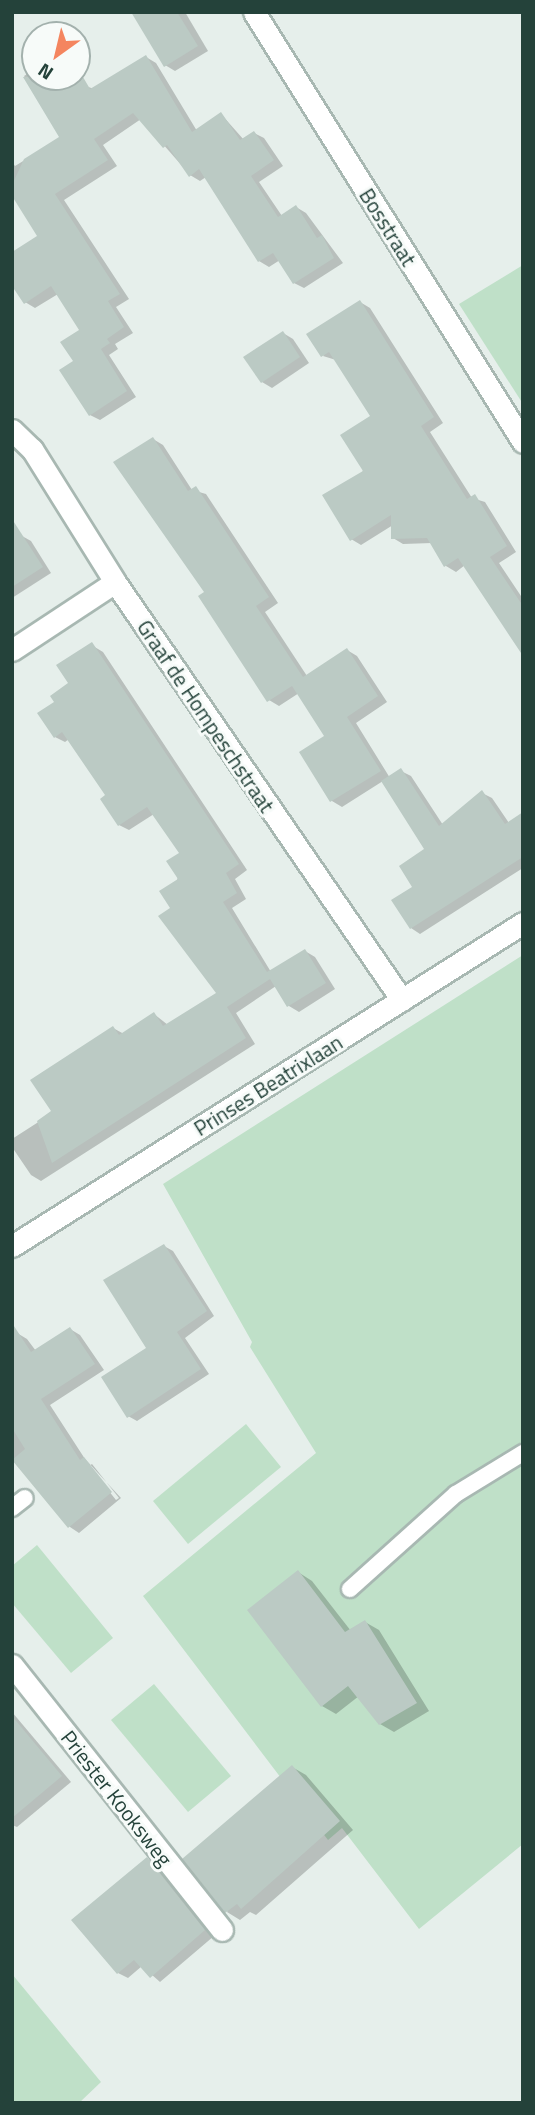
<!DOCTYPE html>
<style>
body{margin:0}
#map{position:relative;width:535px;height:2115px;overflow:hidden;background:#e6efeb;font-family:"Titillium Web",sans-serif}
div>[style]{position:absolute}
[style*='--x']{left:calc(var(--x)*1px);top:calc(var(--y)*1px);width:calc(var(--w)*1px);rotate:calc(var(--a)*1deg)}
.green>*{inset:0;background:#bfe0c8}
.shadow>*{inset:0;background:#0003}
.building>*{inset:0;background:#bbcac4}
.roads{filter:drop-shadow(2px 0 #a8b8b2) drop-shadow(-2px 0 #a8b8b2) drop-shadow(0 2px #a8b8b2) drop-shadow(0 -2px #a8b8b2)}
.lane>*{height:16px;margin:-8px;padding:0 8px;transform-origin:8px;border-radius:8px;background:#fff}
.street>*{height:21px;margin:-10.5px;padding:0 10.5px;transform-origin:10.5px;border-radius:10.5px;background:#fff}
span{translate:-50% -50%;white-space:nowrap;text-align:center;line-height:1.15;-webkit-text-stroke:6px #f7fbf9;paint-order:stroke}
.street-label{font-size:21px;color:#24423a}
.frame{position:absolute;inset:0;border:14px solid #24423a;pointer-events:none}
.north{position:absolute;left:21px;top:21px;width:70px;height:70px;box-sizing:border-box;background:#f7fbf9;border:2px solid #a3b1ad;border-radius:50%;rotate:214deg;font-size:19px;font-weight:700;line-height:28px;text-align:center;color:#24423a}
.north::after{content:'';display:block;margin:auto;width:24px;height:32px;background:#f4855f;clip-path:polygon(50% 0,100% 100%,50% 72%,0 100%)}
</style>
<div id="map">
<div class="green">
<div style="clip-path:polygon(523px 265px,523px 404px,459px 304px)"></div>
<div style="clip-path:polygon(523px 955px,523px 1844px,419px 1929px,342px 1828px,328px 1840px,143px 1596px,316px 1453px,250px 1347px,252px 1342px,163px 1184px)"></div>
<div style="clip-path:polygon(246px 1424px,281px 1467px,188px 1544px,153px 1501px)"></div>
<div style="clip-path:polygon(37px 1545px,113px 1638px,71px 1673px,12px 1603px,12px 1566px)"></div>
<div style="clip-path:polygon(154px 1684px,231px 1776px,188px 1812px,111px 1720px)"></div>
<div style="clip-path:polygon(12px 1974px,101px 2082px,79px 2103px,12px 2103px)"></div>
</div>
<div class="shadow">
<div style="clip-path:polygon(133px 12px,185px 12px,208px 51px,175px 71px,165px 65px)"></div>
<div style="clip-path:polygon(146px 57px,156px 63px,197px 131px,221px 114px,244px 140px,254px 133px,264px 138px,283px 166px,259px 182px,282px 216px,296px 207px,306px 213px,343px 263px,304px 288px,294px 283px,280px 260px,269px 267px,259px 261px,206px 177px,200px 181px,190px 175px,141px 119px,103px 145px,117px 166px,64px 200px,129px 299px,116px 307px,133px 333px,115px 344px,118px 349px,109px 355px,136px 397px,100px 420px,90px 415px,75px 362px,82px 331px,58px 294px,35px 308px,25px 302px,40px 237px,12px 193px,12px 162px,15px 166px,61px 138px,24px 76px,35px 69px,35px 77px,77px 76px,83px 85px,94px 89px)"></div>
<div style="clip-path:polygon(360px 302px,370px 308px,443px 423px,430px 432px,472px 498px,485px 502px,516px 552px,499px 563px,523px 599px,523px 648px,465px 565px,456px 572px,446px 566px,432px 543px,403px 544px,393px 538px,393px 525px,361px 545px,351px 539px,372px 417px,336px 360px,323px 356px)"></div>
<div style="clip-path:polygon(283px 333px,293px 339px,309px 363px,272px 388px,262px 382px)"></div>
<div style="clip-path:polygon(153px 439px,163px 445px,192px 490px,206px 494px,278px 603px,265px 612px,307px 676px,347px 650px,357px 656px,387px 702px,356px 723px,390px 778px,401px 771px,411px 776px,443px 825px,482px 793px,492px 798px,509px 823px,523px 814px,523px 868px,420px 934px,411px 928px,414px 887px,426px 850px,383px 781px,342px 807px,332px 801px,326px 736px,299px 693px,279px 706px,269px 700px,206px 593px)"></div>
<div style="clip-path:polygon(22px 536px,31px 541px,51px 573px,12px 598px,12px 542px)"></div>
<div style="clip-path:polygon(93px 646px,103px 652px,247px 870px,235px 879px,246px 899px,232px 908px,271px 972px,305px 951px,315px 957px,335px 989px,299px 1012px,289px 1006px,276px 986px,236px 1013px,255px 1044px,41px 1181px,31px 1175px,12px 1147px,12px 1139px,54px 1112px,113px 1028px,124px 1034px,154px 1014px,168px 1025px,219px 993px,172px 908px,182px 854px,154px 814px,129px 830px,119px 825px,108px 796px,69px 739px,65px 742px,55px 737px)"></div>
<div style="clip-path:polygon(164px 1246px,173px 1251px,214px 1316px,185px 1338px,209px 1374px,137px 1421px,128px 1416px,149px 1348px)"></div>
<div style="clip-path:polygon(evenodd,70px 1329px,80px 1335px,104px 1370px,50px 1405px,85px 1459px,121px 1498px,79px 1533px,70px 1527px,12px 1456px,12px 1336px,17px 1333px,27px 1339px,36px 1351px,70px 1329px,92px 1464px,119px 1498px,116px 1500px,89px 1466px,92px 1464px)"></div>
<div style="clip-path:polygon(298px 1572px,312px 1581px,351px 1631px,365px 1622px,379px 1630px,429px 1711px,394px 1732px,380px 1724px,359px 1696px,336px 1714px,322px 1706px)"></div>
<div style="clip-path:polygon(12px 1712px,71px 1782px,17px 1827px,12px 1825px)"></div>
<div style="clip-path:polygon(292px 1767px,306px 1775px,353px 1830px,256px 1915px,250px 1912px,240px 1920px,227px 1912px)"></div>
<div style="clip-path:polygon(147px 1859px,157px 1864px,214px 1936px,160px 1982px,142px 1966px,128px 1978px,118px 1973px)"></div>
</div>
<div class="building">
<div style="clip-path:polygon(131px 12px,177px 12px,198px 46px,164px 67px)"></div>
<div style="clip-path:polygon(146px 55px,192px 132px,221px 112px,240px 140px,254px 131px,274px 160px,251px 176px,278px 217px,296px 205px,317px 238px,322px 235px,334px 258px,293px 284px,273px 253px,258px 262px,199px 169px,189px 177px,167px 145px,163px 148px,133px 113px,94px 139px,108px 160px,55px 194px,120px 294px,108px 301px,124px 327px,107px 339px,110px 343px,101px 349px,127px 391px,89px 416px,59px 370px,73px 361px,60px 342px,79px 330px,51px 286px,24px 304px,12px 286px,12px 252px,37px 236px,12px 196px,12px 185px,24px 159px,59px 137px,23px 77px,83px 77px,90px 89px)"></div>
<div style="clip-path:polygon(360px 300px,434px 417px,421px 426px,467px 499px,475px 494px,507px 546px,490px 557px,523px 606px,523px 656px,458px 558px,444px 567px,427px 538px,391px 539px,391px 515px,350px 541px,322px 495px,363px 471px,340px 435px,370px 416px,329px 352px,321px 357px,306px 334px)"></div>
<div style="clip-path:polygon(283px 331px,300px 357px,261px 383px,243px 357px)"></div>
<div style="clip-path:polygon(153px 437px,188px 491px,196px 486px,269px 597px,256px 606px,303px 677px,347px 648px,378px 696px,347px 717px,381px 771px,330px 802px,299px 752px,324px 736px,292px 686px,267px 702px,198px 596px,204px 592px,113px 462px)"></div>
<div style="clip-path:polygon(12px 519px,43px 567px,12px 587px)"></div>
<div style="clip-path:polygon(92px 642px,239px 864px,226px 873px,237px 893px,223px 902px,267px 972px,305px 949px,326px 983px,287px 1007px,270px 979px,227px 1007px,246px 1038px,52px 1163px,37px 1121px,51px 1111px,30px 1080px,113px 1026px,119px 1035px,154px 1012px,163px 1026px,216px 993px,158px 916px,170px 908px,159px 891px,178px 879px,166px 861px,179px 853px,147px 807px,118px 826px,100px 799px,105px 795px,62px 732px,54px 738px,37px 713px,54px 702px,50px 696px,68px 683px,56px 665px)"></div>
<div style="clip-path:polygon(401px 768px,439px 826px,482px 790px,505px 824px,523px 812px,523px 857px,410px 929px,391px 900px,412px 887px,399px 866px,424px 849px,381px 781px)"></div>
<div style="clip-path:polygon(164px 1244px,207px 1311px,177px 1332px,201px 1369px,127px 1418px,101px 1377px,146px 1348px,103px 1280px)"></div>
<div style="clip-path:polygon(12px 1323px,31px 1352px,70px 1327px,95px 1364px,41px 1399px,80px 1460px,84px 1457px,112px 1492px,68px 1528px,12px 1460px,25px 1449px,12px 1428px)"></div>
<div style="clip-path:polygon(298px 1570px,345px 1632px,365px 1620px,417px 1703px,379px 1725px,348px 1686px,321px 1707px,247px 1610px)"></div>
<div style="clip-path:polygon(12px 1716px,62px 1776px,12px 1818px)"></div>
<div style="clip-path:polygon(292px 1765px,340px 1821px,241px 1909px,237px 1904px,225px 1913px,182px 1859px)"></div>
<div style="clip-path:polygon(147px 1857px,205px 1930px,150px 1978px,134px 1960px,117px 1974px,71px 1920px)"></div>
</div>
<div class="roads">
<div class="lane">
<div style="--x:12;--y:1508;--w:16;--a:-38"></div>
<div style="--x:350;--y:1589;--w:142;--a:-41.9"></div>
<div style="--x:456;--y:1494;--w:79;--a:-31.5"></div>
</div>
<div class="street">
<div style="--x:254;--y:12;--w:507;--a:57.97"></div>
<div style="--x:12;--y:430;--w:28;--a:44"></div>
<div style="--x:32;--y:449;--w:157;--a:58"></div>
<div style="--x:115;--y:582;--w:507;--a:55.53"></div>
<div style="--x:12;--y:650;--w:123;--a:-33.4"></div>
<div style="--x:12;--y:1246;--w:605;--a:-32.3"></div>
<div style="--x:12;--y:1665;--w:338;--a:51.6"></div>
</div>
</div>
<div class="street-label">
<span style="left:388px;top:227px;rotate:58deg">Bosstraat</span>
<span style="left:206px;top:716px;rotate:56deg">Graaf de Hompeschstraat</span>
<span style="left:268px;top:1085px;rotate:-32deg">Prinses Beatrixlaan</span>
<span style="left:117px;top:1798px;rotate:52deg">Priester Kooksweg</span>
</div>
<div class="frame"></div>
<div class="north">N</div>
</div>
